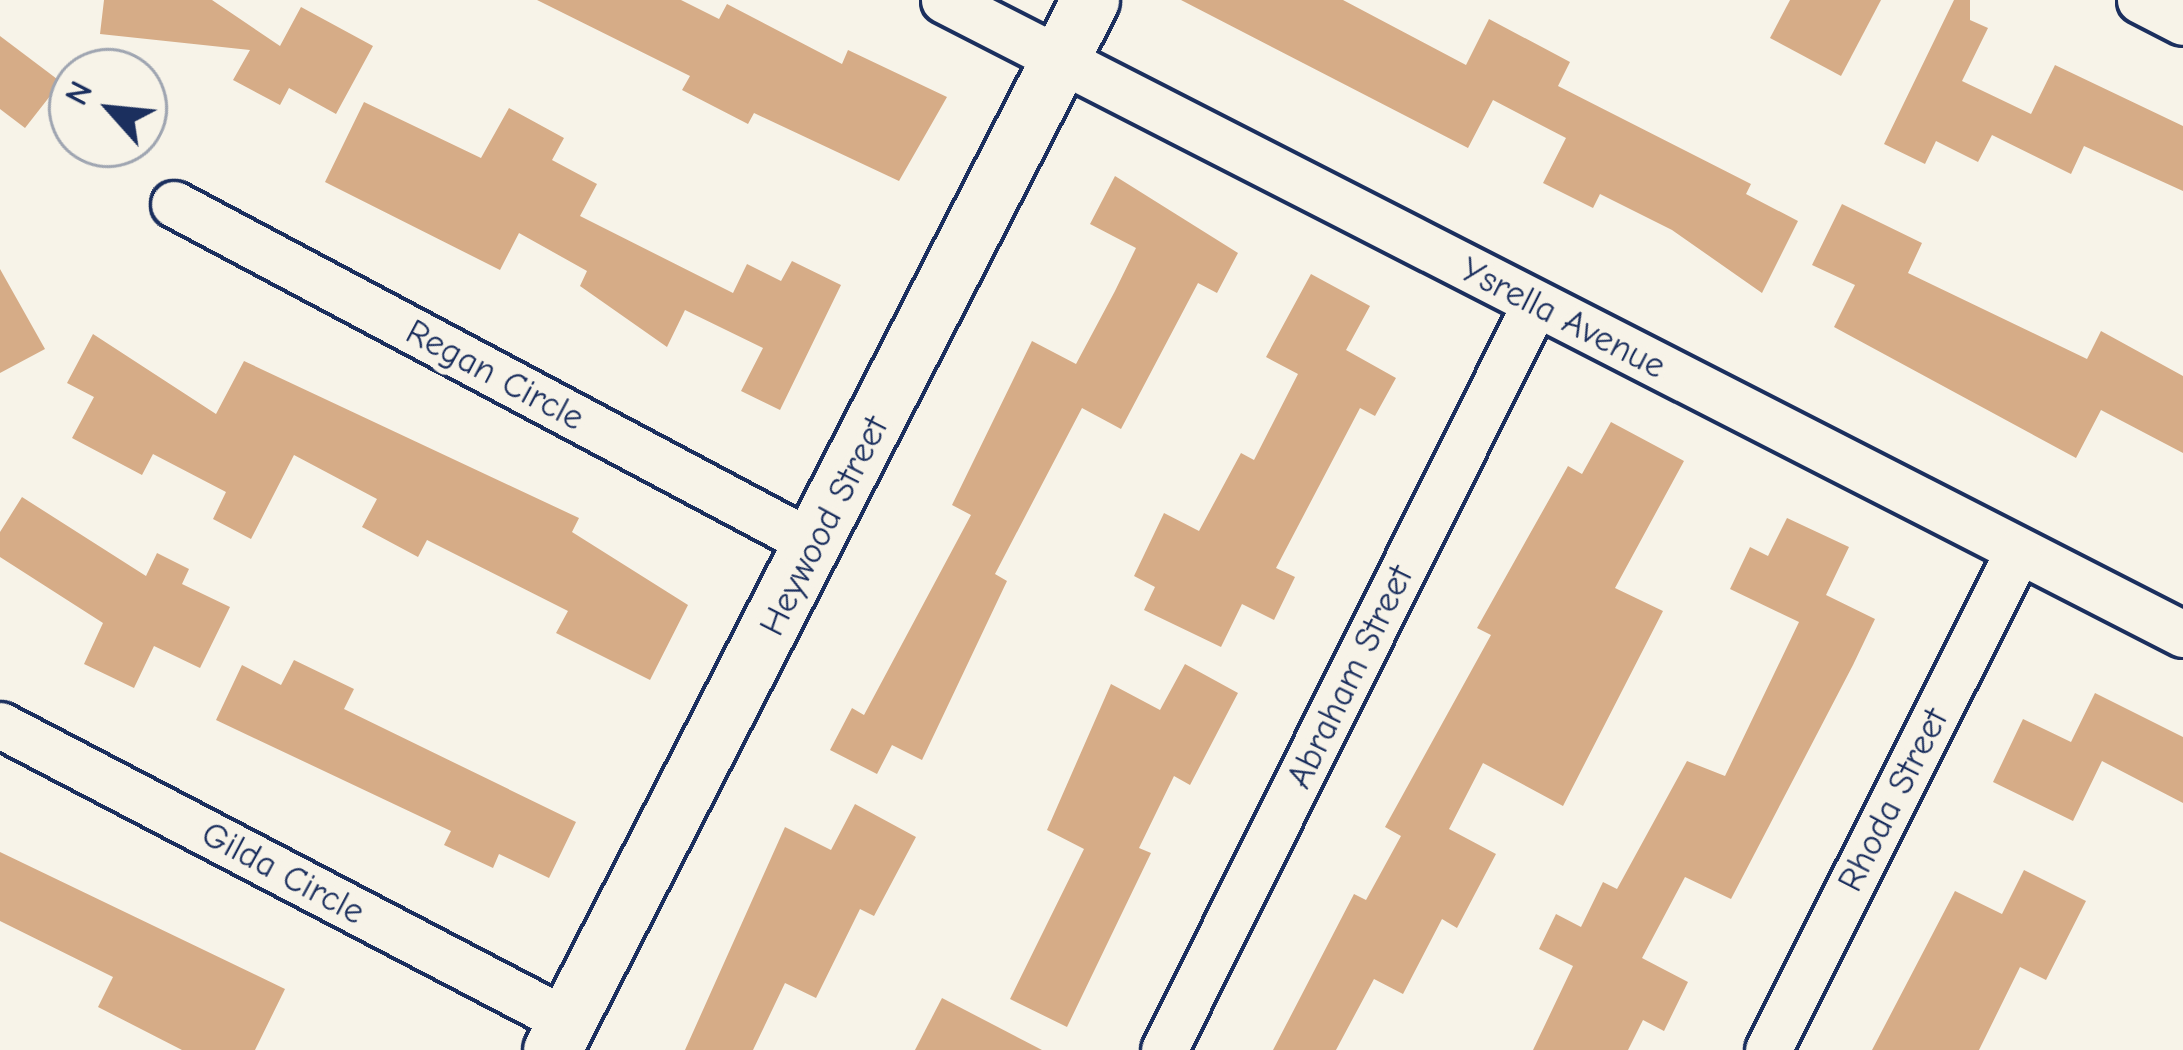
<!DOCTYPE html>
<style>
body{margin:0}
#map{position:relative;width:2183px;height:1050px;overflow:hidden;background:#f7f3e8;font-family:"Comic Neue",sans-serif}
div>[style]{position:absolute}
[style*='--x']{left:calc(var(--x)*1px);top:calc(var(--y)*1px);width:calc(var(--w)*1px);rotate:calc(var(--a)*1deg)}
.building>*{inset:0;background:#d6ac87}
.roads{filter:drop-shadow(3px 0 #1b2f5e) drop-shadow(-3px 0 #1b2f5e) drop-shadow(0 3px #1b2f5e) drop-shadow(0 -3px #1b2f5e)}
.minor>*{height:45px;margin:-22.5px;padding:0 22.5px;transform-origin:22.5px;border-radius:22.5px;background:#f7f3e8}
.tertiary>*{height:57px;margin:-28.5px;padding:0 28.5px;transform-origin:28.5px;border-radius:28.5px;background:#f7f3e8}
span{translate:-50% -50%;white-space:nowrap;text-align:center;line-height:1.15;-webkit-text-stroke:12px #f7f3e8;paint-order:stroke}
.street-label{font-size:36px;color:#1b2f5e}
.north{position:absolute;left:48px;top:48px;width:120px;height:120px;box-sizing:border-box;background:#f7f3e8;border:3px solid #9fa5b1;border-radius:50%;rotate:297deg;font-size:33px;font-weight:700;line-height:48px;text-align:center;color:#1b2f5e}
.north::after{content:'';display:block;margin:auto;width:42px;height:54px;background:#1b2f5e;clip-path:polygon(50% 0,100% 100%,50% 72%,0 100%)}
</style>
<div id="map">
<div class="building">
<div style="clip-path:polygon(104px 0,212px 0,280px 46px,301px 7px,373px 46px,336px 114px,289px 88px,280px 105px,233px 80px,250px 50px,100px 34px)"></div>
<div style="clip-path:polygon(537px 0,681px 0,719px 19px,727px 4px,842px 64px,848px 50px,947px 97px,899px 181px,754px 113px,748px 124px,682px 90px,690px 76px)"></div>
<div style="clip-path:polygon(1181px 0,1343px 0,1466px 65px,1489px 19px,1570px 62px,1558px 86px,1751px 184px,1746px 194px,1798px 221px,1762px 293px,1672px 230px,1600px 194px,1593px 208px,1543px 183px,1566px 138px,1493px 100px,1468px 148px)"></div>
<div style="clip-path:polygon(1790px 0,1881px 0,1841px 76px,1770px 38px)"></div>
<div style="clip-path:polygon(1954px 0,1970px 0,1970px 20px,1988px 28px,1962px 81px,2031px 114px,2055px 65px,2183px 126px,2183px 191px,2084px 146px,2071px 174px,1992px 135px,1978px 162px,1936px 141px,1925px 164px,1884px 144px)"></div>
<div style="clip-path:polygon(0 36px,61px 82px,25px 128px,0 109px)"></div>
<div style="clip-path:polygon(364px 102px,481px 158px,509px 108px,564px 138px,552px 160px,597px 184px,580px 216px,733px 293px,747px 264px,781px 281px,792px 261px,841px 285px,780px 410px,741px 391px,763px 348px,685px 310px,667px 347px,580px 286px,587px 271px,519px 233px,500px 270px,325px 182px)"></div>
<div style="clip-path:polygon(1115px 176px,1238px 253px,1217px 293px,1198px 283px,1121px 429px,1082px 408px,995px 574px,1007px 581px,922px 760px,892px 745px,877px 774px,830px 750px,852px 708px,864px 715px,971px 515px,952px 505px,1032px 341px,1076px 364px,1115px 291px,1136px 248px,1090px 224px)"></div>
<div style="clip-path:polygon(1842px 204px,1922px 243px,1908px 273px,2087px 359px,2101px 331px,2183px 376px,2183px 453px,2101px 410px,2076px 458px,1834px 327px,1855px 285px,1812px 265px)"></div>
<div style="clip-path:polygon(0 269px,45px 349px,0 373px)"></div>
<div style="clip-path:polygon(1311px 274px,1370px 306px,1346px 350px,1396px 378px,1375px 416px,1360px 408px,1276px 568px,1295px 577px,1274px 620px,1242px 604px,1221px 647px,1144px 610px,1155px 587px,1134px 576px,1164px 513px,1199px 531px,1241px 453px,1254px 460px,1298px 374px,1266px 357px)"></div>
<div style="clip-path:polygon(93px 334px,216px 414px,244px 361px,579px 518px,572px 532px,688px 605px,650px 680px,556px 633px,568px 611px,427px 540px,418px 557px,362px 527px,377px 499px,294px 455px,251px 539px,213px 519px,226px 492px,153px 454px,142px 475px,72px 438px,94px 397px,67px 383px)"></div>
<div style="clip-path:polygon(1611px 422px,1684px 461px,1615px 588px,1663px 611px,1563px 806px,1483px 763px,1449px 829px,1496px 854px,1457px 928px,1442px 919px,1403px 994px,1374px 979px,1336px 1050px,1273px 1050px,1354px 894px,1366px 900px,1401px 836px,1385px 827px,1491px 635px,1477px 628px,1568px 466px,1582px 474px)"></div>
<div style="clip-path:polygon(22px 497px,146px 576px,157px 553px,189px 569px,182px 584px,230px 607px,200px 668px,154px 646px,134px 688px,84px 664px,103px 623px,0 557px,0 532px)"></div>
<div style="clip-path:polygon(1787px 518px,1849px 547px,1826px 595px,1875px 619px,1853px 665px,1731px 899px,1685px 877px,1642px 958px,1688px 982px,1664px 1031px,1643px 1020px,1628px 1050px,1533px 1050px,1573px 966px,1539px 949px,1556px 914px,1581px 927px,1603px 882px,1617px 889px,1687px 761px,1725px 776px,1799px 622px,1730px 589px,1750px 547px,1768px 556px)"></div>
<div style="clip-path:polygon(294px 660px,354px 689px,344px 709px,576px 822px,549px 878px,499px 854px,493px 868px,444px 845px,451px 831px,216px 720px,242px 665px,281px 685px)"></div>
<div style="clip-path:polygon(1185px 664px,1238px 693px,1190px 785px,1174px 776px,1139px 848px,1151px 853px,1067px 1027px,1010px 999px,1084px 849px,1047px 830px,1111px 684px,1160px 710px)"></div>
<div style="clip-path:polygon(2095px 693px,2183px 737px,2183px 803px,2102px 761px,2073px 821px,1993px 782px,2023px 719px,2071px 742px)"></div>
<div style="clip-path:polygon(855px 804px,916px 837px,874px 916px,860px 909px,816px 998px,785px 983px,753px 1050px,685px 1050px,785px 827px,831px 850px)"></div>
<div style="clip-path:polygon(0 852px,285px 989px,255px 1050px,182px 1050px,98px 1007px,113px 977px,0 921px)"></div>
<div style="clip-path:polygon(2024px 870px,2086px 901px,2046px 980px,2020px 967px,1979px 1050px,1872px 1050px,1955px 891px,2002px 914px)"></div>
<div style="clip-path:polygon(942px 998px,1042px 1050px,915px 1050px)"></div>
</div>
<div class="roads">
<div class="minor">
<div style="--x:944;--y:0;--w:1392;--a:27.1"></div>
<div style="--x:2140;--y:0;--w:48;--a:27.1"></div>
<div style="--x:174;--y:204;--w:727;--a:27.98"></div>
<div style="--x:0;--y:725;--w:640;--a:27.57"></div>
<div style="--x:1164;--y:1050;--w:833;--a:-63.56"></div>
<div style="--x:1768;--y:1050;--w:558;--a:-63.39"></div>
</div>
<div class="tertiary">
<div style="--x:552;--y:1050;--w:1180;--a:-62.87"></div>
</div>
</div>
<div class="street-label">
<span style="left:1563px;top:318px;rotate:27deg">Ysrella Avenue</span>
<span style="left:495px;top:375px;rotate:28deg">Regan Circle</span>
<span style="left:824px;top:526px;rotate:-63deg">Heywood Street</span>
<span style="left:1350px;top:677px;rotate:-64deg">Abraham Street</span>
<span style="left:1893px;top:800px;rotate:-63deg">Rhoda Street</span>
<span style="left:283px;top:873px;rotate:28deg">Gilda Circle</span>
</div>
<div class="north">N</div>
</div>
